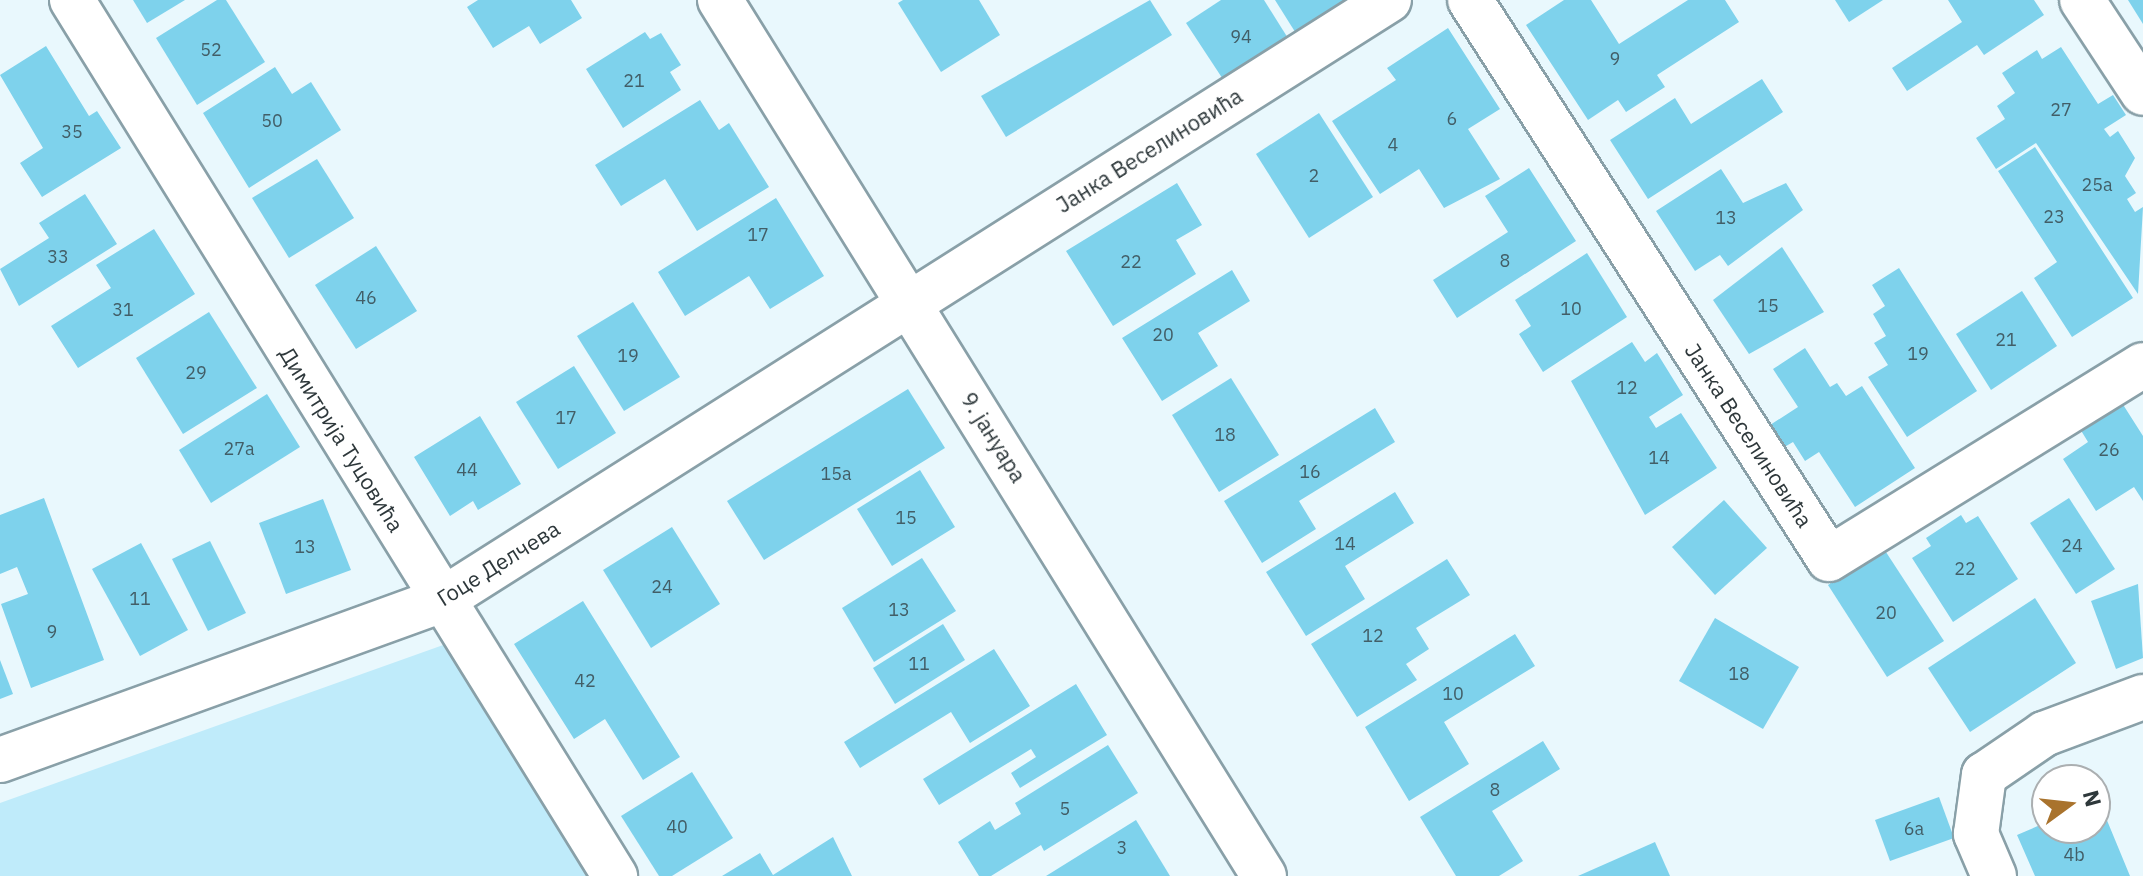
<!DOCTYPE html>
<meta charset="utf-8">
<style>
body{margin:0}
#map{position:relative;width:2143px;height:876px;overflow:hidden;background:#e9f8fd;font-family:"IBM Plex Sans",sans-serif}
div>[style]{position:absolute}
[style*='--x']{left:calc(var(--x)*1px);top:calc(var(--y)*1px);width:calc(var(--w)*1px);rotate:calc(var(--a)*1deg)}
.green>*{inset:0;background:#bfebfa}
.building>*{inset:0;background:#7ed2ec}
.roads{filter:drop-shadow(2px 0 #89a0a8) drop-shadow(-2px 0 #89a0a8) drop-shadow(0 2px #89a0a8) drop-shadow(0 -2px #89a0a8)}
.street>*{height:44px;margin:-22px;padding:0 22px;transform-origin:22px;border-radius:22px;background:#fff}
.secondary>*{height:44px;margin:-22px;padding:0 22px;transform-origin:22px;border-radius:22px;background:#fff}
span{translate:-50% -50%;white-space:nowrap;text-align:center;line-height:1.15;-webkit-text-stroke:6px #fff;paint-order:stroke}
.number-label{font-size:18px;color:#425e67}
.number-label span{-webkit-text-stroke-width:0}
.street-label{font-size:22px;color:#2e383b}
.north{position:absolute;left:2031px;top:764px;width:80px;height:80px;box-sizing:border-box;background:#fff;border:2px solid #abafb1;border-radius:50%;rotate:75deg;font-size:22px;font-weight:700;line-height:32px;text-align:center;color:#2e383b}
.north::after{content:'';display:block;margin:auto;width:28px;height:36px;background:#a9732d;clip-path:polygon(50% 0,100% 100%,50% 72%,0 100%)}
</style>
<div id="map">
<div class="green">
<div style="clip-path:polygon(446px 644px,592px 876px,0 876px,0 803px)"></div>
</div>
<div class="building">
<div style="clip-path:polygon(133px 0,185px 0,147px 23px)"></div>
<div style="clip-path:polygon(217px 0,226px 0,265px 62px,197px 105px,156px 38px)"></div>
<div style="clip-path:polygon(478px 0,571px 0,582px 18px,540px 44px,529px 26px,493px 48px,467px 7px)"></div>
<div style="clip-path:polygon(903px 0,979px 0,1000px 35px,941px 72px,898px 3px)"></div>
<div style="clip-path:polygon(1150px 0,1172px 35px,1006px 137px,981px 96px)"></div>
<div style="clip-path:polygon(1221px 0,1264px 0,1296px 51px,1232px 93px,1186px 23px)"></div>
<div style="clip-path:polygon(1275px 0,1351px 0,1297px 35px)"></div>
<div style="clip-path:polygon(1564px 0,1591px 0,1619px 44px,1688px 0,1725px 0,1739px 22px,1657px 75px,1665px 87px,1626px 112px,1618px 100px,1588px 120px,1526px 25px)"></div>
<div style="clip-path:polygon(1835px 0,1883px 0,1849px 22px)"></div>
<div style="clip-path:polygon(1948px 0,2034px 0,2044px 15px,1984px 55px,1977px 45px,1907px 91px,1892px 68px,1962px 22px)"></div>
<div style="clip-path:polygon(2128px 0,2143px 0,2143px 24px)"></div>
<div style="clip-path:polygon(1448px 28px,1500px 109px,1468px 129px,1500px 179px,1444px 208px,1419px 169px,1380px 194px,1332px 121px,1396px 80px,1387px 68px)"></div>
<div style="clip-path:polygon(645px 32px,650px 39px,661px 33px,681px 65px,670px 72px,681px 90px,623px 128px,586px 69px)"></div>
<div style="clip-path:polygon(46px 46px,89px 116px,97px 111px,121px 148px,42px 197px,20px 163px,43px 148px,0 75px)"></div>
<div style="clip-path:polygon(2061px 47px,2098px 104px,2113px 95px,2126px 115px,2104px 129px,2110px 137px,2118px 131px,2135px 158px,2125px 176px,2136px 193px,2127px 199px,2135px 212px,2143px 207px,2138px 294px,2036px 143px,1996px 169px,1976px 138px,2005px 119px,1997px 106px,2015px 93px,2002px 73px,2037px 50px,2042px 59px)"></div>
<div style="clip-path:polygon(275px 67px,292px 94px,311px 82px,341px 130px,249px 188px,203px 113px)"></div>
<div style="clip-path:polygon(1762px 79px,1783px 112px,1648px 199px,1610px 140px,1675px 98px,1691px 124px)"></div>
<div style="clip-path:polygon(700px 100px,719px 130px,729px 123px,769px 187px,697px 231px,665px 179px,621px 206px,595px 165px)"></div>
<div style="clip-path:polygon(1319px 113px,1373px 197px,1309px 238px,1256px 154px)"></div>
<div style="clip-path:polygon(2035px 147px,2133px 298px,2072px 337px,2034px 278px,2057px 262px,1998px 171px)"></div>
<div style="clip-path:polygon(317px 159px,354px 218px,289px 258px,252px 198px)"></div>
<div style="clip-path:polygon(1529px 168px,1576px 241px,1457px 318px,1433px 280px,1508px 232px,1485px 196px)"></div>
<div style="clip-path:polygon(1721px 169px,1743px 203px,1786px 183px,1803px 210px,1728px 266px,1720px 255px,1695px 271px,1656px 211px)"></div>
<div style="clip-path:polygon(1177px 183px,1202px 225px,1176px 240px,1196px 274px,1113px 326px,1066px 251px)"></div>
<div style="clip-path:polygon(85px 194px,117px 244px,19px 306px,0 269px,49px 238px,39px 223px)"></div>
<div style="clip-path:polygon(776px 198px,824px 276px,770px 309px,749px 276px,685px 316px,658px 272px)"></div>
<div style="clip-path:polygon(154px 229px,195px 294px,78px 368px,51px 326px,111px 288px,96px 265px)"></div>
<div style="clip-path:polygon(376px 246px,417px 311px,356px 349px,315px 285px)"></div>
<div style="clip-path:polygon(1782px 247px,1824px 312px,1749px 354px,1713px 300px)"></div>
<div style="clip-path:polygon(1587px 253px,1627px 317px,1543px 372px,1519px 334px,1531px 326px,1515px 300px)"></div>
<div style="clip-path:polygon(1899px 268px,1977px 391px,1907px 437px,1868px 377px,1888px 365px,1874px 343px,1886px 336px,1873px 314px,1885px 306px,1872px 285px)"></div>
<div style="clip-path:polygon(1232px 270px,1250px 301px,1198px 333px,1218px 366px,1162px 401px,1122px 338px)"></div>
<div style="clip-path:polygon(2022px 291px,2057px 346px,1991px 390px,1956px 334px)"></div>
<div style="clip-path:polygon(633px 302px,680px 377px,624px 411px,577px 336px)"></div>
<div style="clip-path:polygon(209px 312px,257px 388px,183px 434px,136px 358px)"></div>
<div style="clip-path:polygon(1632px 342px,1645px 362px,1657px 353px,1683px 395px,1649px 417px,1656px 428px,1681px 413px,1717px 468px,1645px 515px,1571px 381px)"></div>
<div style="clip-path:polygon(1805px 348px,1830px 387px,1837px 383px,1846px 396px,1862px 386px,1915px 468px,1855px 507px,1819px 452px,1805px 461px,1793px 442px,1781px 449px,1767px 427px,1798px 407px,1773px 369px)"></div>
<div style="clip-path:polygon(574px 366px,616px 433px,558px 469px,516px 402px)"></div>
<div style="clip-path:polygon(1231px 378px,1279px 455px,1219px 492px,1172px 415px)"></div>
<div style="clip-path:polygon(908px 389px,945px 448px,764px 560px,727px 501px)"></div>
<div style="clip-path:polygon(2115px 392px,2143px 436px,2143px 501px,2134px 487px,2096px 511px,2063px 459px,2088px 442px,2074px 419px)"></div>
<div style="clip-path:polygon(267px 394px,300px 447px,211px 503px,179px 450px)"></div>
<div style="clip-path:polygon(1375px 408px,1395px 442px,1299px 501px,1316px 529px,1262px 563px,1224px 501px)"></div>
<div style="clip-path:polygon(480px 416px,521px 484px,478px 510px,473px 501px,450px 516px,414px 457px)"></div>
<div style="clip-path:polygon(920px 470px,955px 527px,892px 566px,857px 509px)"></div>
<div style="clip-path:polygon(1395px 492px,1414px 523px,1345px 566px,1365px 599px,1306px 636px,1266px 572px)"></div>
<div style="clip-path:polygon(44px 498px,104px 660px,31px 688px,1px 604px,28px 594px,17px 567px,0 574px,0 515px)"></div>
<div style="clip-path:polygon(2069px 498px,2115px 569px,2076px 594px,2030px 523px)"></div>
<div style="clip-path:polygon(323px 499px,351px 570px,286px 594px,259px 523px)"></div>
<div style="clip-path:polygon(1724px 500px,1767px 548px,1715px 595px,1672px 547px)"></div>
<div style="clip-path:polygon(1961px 515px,1966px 523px,1978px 516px,2018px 579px,1953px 622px,1912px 558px,1931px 546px,1926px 538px)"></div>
<div style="clip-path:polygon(672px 527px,720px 604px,651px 648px,603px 570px)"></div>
<div style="clip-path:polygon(210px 541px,246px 613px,208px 631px,172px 559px)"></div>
<div style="clip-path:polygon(141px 543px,188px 630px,140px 656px,92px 569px)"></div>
<div style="clip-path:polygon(1884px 549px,1944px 641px,1887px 677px,1828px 585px)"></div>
<div style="clip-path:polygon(922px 558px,956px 611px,874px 662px,842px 608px)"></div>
<div style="clip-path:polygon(1447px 559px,1470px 595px,1416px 628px,1429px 649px,1406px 664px,1417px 680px,1357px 717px,1311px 644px)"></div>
<div style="clip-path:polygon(2138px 584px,2143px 658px,2116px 669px,2091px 601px)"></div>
<div style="clip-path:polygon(2035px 598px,2076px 663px,1970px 732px,1928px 668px)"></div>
<div style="clip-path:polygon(583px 601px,680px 757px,643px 780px,605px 719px,574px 739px,514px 644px)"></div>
<div style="clip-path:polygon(1715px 618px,1799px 667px,1763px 729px,1679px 681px)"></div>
<div style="clip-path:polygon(943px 624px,965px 660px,895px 704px,873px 668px)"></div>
<div style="clip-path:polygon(1515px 634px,1535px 666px,1444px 722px,1469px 764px,1409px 801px,1365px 727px)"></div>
<div style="clip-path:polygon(994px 649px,1030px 706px,970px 743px,951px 712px,860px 768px,844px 742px)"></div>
<div style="clip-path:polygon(0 660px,13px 694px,0 699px)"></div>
<div style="clip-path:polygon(1076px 684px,1107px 735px,1020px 788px,1011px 773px,1036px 757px,1031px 749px,939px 805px,923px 779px)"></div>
<div style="clip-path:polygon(1543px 741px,1560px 769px,1492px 811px,1523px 861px,1499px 876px,1456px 876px,1420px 817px)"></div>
<div style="clip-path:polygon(1108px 745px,1138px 793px,1044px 851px,1041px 845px,991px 876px,979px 876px,958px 842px,990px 821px,995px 830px,1021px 814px,1015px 803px)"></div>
<div style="clip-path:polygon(692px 772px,733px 838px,672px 876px,659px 876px,621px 816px)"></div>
<div style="clip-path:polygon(1939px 797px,1954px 838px,1890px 861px,1875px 820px)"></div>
<div style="clip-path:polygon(2099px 801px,2130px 876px,2035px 876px,2017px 835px,2047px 822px,2047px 828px,2095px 828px)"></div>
<div style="clip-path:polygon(1136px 820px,1170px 876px,1046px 876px)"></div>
<div style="clip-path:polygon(833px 837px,852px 876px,722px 876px,760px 853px,773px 875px)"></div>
<div style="clip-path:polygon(1655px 842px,1670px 876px,1578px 876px)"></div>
</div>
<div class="roads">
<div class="street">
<div style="--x:72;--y:0;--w:1031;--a:58.21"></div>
<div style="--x:1470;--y:0;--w:664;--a:57.29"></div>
<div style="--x:1829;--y:559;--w:369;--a:-31.7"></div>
<div style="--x:2082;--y:0;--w:111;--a:56.7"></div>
<div style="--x:0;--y:760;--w:470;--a:-19.9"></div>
<div style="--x:442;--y:600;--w:1121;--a:-32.36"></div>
<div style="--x:1994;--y:876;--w:46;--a:-113.2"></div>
<div style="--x:1976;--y:834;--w:60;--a:-82.3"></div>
<div style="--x:1984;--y:775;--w:73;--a:-34.3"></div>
<div style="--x:2044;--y:734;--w:106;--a:-20.5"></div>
</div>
<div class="secondary">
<div style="--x:720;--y:0;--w:1031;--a:58.16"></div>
</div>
</div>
<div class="number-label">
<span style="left:1241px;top:37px">94</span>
<span style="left:211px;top:50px">52</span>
<span style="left:1615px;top:59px">9</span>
<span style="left:634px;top:81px">21</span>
<span style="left:2061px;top:110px">27</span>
<span style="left:1452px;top:119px">6</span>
<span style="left:272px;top:121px">50</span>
<span style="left:72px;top:132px">35</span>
<span style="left:1393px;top:145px">4</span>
<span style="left:1314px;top:176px">2</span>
<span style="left:2097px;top:185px">25a</span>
<span style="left:2054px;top:217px">23</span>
<span style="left:1726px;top:218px">13</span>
<span style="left:758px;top:235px">17</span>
<span style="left:58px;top:257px">33</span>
<span style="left:1505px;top:261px">8</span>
<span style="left:1131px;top:262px">22</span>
<span style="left:366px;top:298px">46</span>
<span style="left:1768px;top:306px">15</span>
<span style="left:1571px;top:309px">10</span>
<span style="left:123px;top:310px">31</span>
<span style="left:1163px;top:335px">20</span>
<span style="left:2006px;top:340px">21</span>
<span style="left:1918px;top:354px">19</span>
<span style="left:628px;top:356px">19</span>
<span style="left:196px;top:373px">29</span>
<span style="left:1627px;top:388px">12</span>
<span style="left:566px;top:418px">17</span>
<span style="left:1225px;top:435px">18</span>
<span style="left:239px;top:449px">27a</span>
<span style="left:2109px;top:450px">26</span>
<span style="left:1659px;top:458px">14</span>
<span style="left:467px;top:470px">44</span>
<span style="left:1310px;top:472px">16</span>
<span style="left:836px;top:474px">15a</span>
<span style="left:906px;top:518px">15</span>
<span style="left:1345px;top:544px">14</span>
<span style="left:2072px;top:546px">24</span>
<span style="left:305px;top:547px">13</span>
<span style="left:1965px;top:569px">22</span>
<span style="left:662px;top:587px">24</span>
<span style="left:140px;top:599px">11</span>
<span style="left:899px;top:610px">13</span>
<span style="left:1886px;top:613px">20</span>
<span style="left:52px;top:632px">9</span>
<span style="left:1373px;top:636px">12</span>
<span style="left:919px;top:664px">11</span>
<span style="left:1739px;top:674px">18</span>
<span style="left:585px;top:681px">42</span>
<span style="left:1453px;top:694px">10</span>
<span style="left:1495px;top:790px">8</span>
<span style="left:1065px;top:809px">5</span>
<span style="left:677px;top:827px">40</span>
<span style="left:1914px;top:829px">6a</span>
<span style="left:1122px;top:848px">3</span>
<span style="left:2074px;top:855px">4b</span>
</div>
<div class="street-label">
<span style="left:1149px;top:150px;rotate:-32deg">Јанка Веселиновића</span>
<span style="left:1749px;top:435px;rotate:57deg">Јанка Веселиновића</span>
<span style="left:994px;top:437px;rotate:58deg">9. јануара</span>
<span style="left:342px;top:439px;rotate:58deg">Димитрија Туцовића</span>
<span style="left:498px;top:563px;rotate:-32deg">Гоце Делчева</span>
</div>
<div class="north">N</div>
</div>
